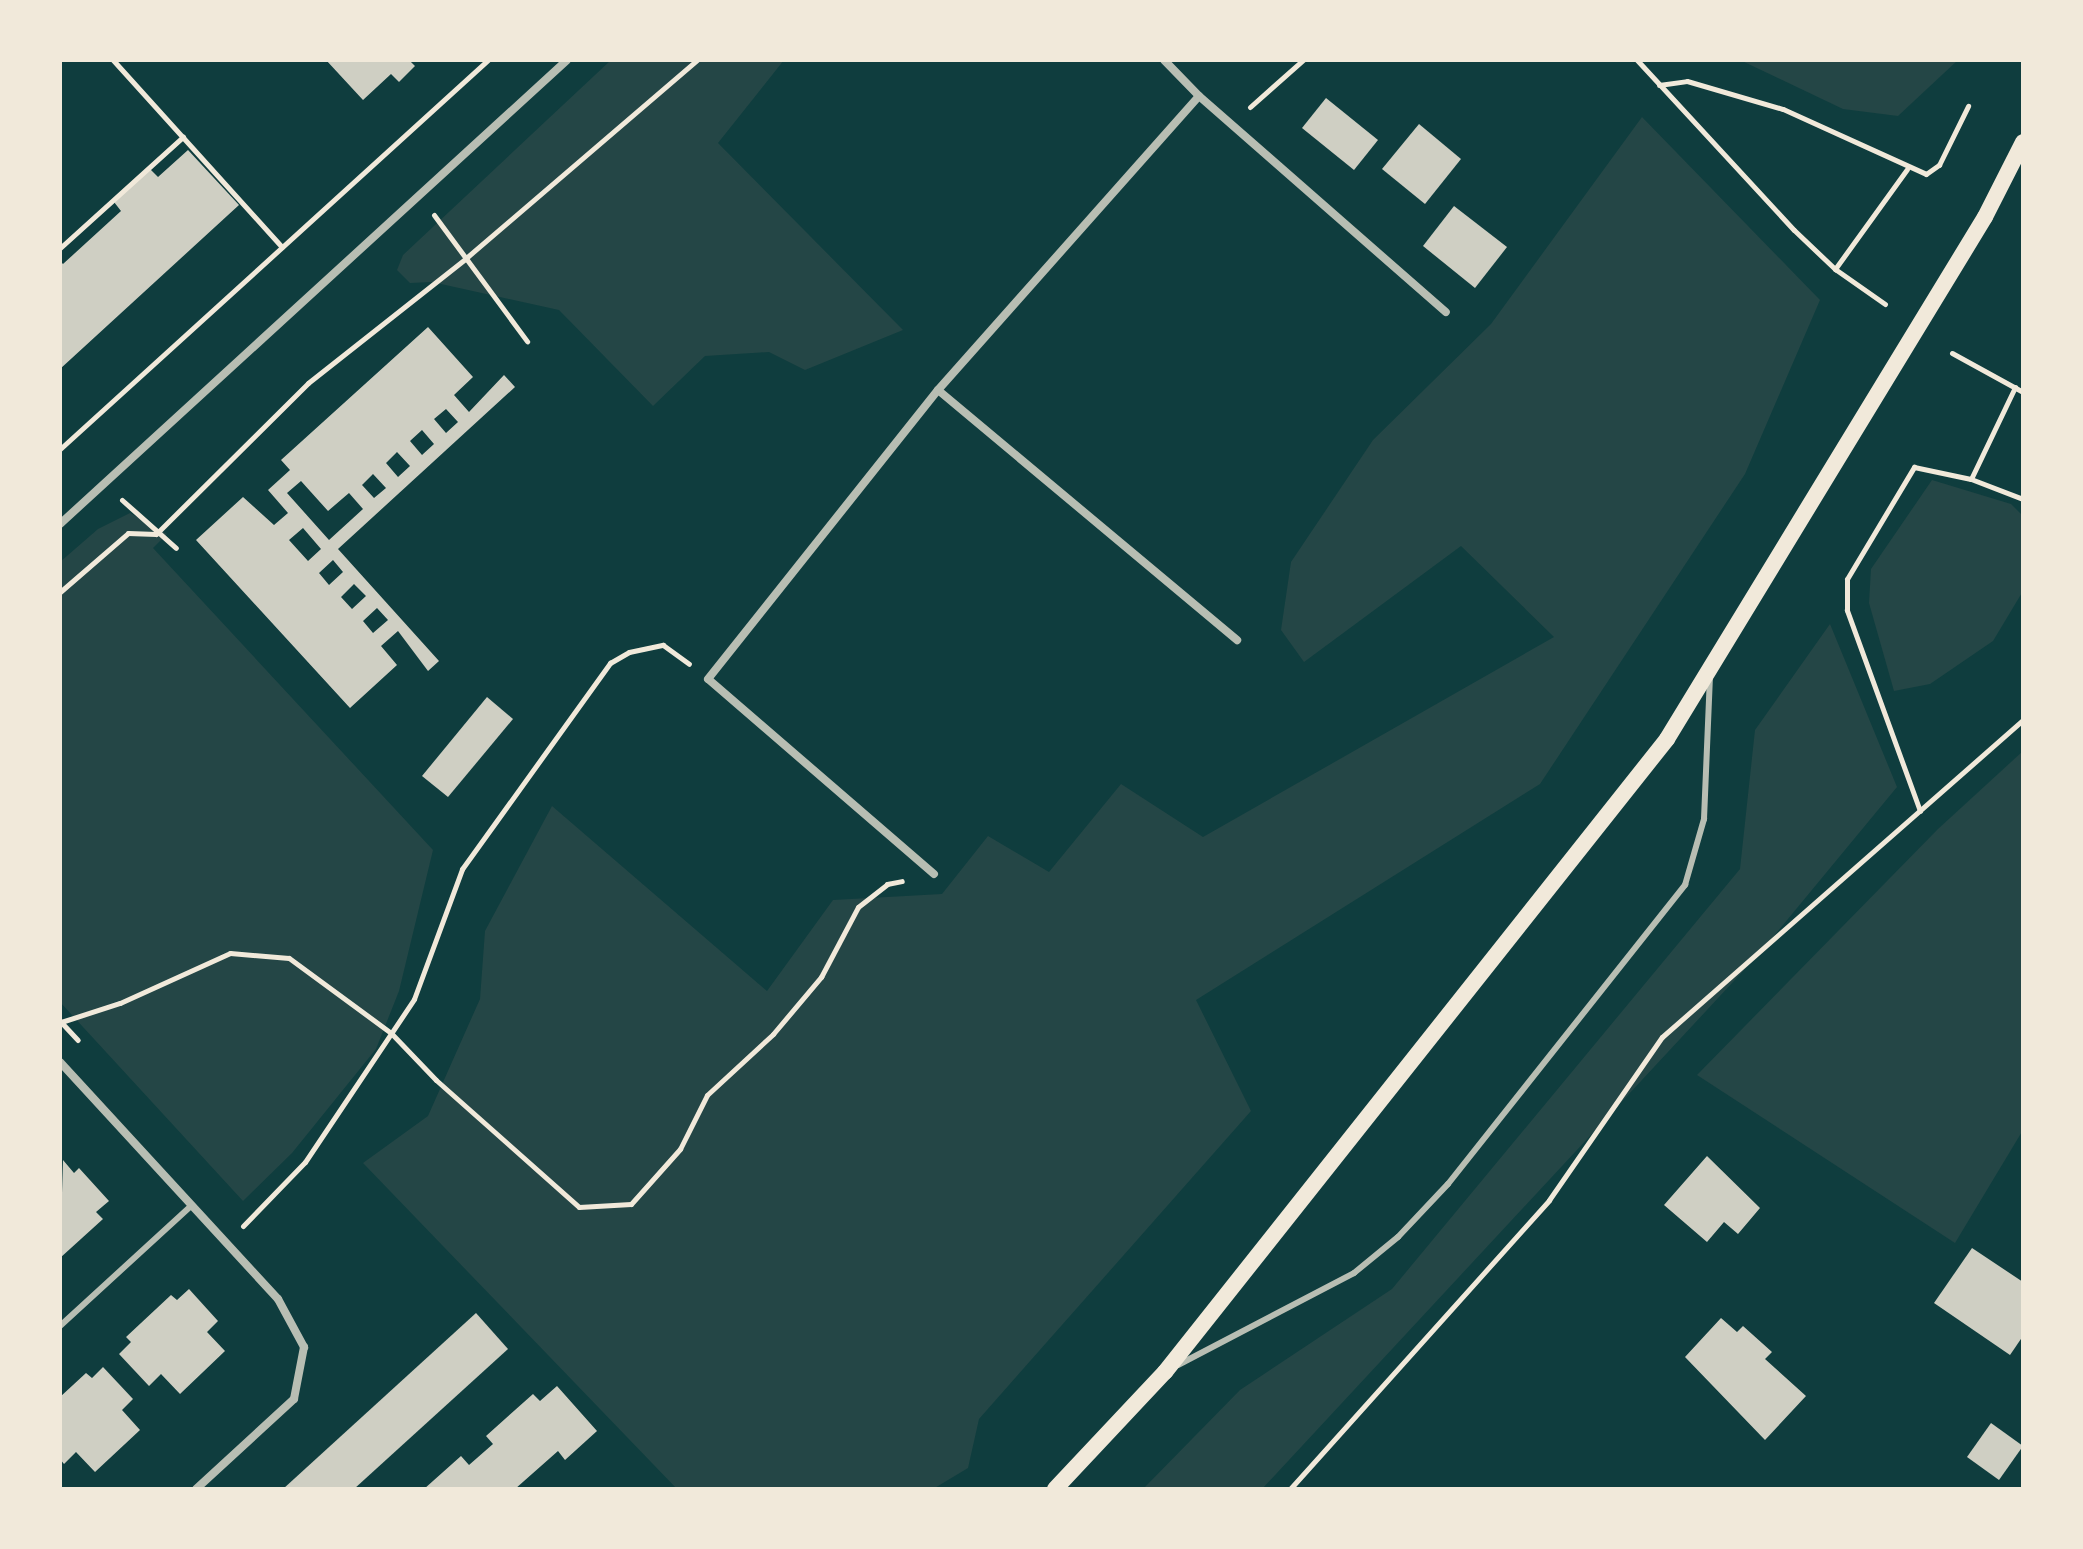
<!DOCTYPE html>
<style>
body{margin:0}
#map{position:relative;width:2083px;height:1549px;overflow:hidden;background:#0f3d3e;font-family:"Sofia Sans Condensed",sans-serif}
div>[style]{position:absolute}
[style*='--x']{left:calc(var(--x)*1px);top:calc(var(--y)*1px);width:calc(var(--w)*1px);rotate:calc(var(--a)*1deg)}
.green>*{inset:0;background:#244646}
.building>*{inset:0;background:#cfcfc3}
.path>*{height:5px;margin:-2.5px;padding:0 2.5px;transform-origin:2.5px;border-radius:2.5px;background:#f1e9da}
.service>*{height:6px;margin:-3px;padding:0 3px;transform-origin:3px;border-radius:3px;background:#b8beb3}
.minor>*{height:8px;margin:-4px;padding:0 4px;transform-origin:4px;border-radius:4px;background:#b8beb3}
.secondary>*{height:16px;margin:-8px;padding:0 8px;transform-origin:8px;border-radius:8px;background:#f1e9da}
span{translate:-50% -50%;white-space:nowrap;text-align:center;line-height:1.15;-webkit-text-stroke:8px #f1e9da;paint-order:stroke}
.frame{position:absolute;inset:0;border:62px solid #f1e9da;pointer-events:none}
</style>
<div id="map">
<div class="green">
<div style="clip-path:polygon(611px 60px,784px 60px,718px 143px,903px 330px,805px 370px,769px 352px,705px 356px,653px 406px,559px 310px,432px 282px,410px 283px,397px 270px,403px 255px)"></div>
<div style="clip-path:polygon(1740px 60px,1958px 60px,1898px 116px,1843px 109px)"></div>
<div style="clip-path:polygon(1642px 117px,1820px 300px,1745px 474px,1540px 784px,1196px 1000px,1251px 1111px,979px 1419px,968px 1468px,933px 1489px,677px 1489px,363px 1163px,428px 1116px,480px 999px,485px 931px,552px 806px,767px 991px,833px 900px,942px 894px,988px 836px,1049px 872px,1121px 784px,1203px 837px,1554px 637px,1461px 546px,1304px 662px,1281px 630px,1291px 562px,1373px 440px,1491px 324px)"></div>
<div style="clip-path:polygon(1932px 480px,2011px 504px,2023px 516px,2023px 591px,1993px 641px,1930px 684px,1894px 691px,1869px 603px,1871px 569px)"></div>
<div style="clip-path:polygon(130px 513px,167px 534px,153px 548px,433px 850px,399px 991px,376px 1049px,292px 1153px,243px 1201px,60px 1002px,60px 562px,98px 529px)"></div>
<div style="clip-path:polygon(1830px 624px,1897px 787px,1759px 954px,1262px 1489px,1143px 1489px,1240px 1390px,1392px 1289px,1740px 869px,1755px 730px)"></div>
<div style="clip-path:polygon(2023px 751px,2023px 1130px,1955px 1243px,1697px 1075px,1938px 829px)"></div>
</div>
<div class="building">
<div style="clip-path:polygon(326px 60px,409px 60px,415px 66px,399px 82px,391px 74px,363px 100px)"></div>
<div style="clip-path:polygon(1326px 98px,1378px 140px,1354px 170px,1302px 128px)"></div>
<div style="clip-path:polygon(1419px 124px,1461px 159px,1425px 204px,1382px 169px)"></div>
<div style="clip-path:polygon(188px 150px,239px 205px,60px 369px,60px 261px,63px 264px,121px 211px,114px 202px,150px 169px,158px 177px)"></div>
<div style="clip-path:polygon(1454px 206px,1507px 247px,1475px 288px,1423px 246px)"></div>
<div style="clip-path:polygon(evenodd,428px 327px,473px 377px,454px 395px,469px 412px,504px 375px,515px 387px,338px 549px,439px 661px,428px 671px,398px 631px,381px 646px,397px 665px,350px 708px,196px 540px,243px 497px,274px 525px,288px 513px,268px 490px,290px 470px,281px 460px,428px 327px,446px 409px,458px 422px,446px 433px,434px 419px,446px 409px,428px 327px,422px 430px,434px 444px,422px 455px,410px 441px,422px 430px,428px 327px,397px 452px,410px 466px,398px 477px,386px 463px,397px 452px,428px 327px,373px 474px,386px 488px,374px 498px,362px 485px,373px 474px,428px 327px,301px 481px,328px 511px,349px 493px,363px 509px,329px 540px,287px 493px,301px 481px,428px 327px,303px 528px,321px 549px,308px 561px,289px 540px,303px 528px,428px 327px,333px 560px,343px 572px,329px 585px,319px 573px,333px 560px,428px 327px,354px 584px,366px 596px,352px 609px,341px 597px,354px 584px,428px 327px,377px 608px,388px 620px,373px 633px,363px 621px,377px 608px)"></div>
<div style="clip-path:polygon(487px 697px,513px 719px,448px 797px,422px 776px)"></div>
<div style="clip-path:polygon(1707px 1156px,1760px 1208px,1738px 1234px,1724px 1222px,1707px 1242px,1664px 1205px)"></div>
<div style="clip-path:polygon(63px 1160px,74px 1173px,79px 1168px,109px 1201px,96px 1212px,103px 1219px,60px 1258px)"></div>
<div style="clip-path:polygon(1972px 1248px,2023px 1282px,2023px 1336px,2010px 1355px,1934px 1303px)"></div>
<div style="clip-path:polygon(189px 1289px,218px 1321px,207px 1332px,225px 1351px,180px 1394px,161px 1374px,149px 1386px,119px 1354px,131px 1342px,126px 1337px,171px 1295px,177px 1300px)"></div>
<div style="clip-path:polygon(476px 1313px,508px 1349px,354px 1489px,283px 1489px)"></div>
<div style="clip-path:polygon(1721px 1318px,1737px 1332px,1743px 1326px,1772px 1352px,1765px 1359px,1806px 1396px,1765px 1440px,1685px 1357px)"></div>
<div style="clip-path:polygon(103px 1367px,133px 1399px,122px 1410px,140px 1430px,95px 1472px,76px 1452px,64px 1464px,60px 1459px,60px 1397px,86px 1373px,92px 1378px)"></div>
<div style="clip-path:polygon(557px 1386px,597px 1431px,565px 1460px,558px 1451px,515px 1489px,424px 1489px,461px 1456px,469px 1465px,493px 1444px,486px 1436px,533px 1394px,540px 1401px)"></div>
<div style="clip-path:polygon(1991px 1423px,2023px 1446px,1999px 1480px,1967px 1457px)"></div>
</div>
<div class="path">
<div style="--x:113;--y:60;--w:252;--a:47.9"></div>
<div style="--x:1637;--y:60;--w:231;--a:47.3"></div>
<div style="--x:1794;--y:230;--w:57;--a:43.6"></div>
<div style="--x:1835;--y:269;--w:61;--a:35"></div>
<div style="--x:1659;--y:85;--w:28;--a:-8"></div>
<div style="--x:1687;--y:81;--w:100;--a:16.3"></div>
<div style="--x:1783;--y:109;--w:157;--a:24.4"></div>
<div style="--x:1926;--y:174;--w:16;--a:-35"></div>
<div style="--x:1939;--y:165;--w:66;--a:-63.8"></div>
<div style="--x:1250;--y:107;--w:71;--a:-41.6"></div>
<div style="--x:434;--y:215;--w:157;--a:53.6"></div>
<div style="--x:60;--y:248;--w:166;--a:-42.1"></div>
<div style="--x:1835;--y:269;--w:123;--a:-54.2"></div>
<div style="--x:1952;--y:353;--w:81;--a:28.8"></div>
<div style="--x:60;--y:449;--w:578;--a:-42.27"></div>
<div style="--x:1971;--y:479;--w:102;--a:-64.4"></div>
<div style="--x:122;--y:500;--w:72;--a:41.6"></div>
<div style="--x:60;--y:592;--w:90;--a:-40.9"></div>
<div style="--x:128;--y:533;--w:28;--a:2"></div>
<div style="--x:156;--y:534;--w:214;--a:-44.8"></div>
<div style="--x:308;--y:383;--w:201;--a:-38.3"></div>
<div style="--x:466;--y:258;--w:304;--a:-40.6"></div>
<div style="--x:1920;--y:811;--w:214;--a:-110"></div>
<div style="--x:1847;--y:610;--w:31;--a:-90"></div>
<div style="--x:1847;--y:579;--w:131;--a:-59.1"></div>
<div style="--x:1914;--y:467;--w:58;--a:11.9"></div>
<div style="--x:1971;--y:479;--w:56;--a:21"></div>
<div style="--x:60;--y:1021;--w:26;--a:47"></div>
<div style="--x:61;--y:1022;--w:62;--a:-17.9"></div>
<div style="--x:120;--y:1003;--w:121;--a:-24.4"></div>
<div style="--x:230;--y:953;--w:59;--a:4.8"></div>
<div style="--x:289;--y:958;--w:127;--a:36.3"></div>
<div style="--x:391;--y:1033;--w:65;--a:46.2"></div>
<div style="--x:436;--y:1080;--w:191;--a:41.6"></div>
<div style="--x:579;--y:1207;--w:52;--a:-3.3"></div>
<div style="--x:631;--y:1204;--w:74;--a:-48.3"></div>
<div style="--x:680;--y:1149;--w:60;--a:-63.4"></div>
<div style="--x:707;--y:1095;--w:90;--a:-42.7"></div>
<div style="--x:773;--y:1034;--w:75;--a:-49.9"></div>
<div style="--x:821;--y:977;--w:79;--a:-62.1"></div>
<div style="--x:858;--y:907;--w:37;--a:-38"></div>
<div style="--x:887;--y:884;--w:15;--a:-11"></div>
<div style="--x:243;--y:1226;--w:89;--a:-45.9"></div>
<div style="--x:305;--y:1162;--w:196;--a:-56.2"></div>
<div style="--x:414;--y:999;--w:139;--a:-69.7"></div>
<div style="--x:462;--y:869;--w:254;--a:-54.3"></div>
<div style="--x:610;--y:663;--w:22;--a:-30"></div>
<div style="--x:629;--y:652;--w:35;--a:-12"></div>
<div style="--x:663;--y:645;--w:32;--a:36"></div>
<div style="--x:1290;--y:1489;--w:388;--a:-48.1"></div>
<div style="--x:1549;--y:1200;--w:198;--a:-55.3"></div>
<div style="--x:1662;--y:1037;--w:480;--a:-41.3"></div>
</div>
<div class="service">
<div style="--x:60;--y:1326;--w:178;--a:-42.5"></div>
<div style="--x:1178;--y:1365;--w:199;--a:-27.6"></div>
<div style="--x:1354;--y:1273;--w:57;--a:-39.3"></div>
<div style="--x:1398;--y:1237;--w:73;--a:-46.7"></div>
<div style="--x:1448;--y:1184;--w:382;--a:-51.6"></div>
<div style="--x:1685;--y:885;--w:69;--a:-73.9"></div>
<div style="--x:1704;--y:819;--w:142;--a:-87.6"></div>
</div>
<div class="minor">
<div style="--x:1199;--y:96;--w:328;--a:41.2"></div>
<div style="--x:938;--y:390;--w:390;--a:39.9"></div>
<div style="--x:60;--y:524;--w:687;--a:-42.46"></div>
<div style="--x:934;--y:874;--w:298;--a:-139.2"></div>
<div style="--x:708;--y:679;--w:369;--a:-51.5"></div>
<div style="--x:938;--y:390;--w:393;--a:-48.4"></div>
<div style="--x:1199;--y:96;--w:50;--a:-134.2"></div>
<div style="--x:60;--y:1062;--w:322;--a:47.4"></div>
<div style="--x:278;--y:1299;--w:55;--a:61.6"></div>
<div style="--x:304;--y:1347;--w:53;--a:100.9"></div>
<div style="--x:294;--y:1399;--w:133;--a:137.4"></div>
</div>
<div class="secondary">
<div style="--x:1055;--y:1489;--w:161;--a:-46.8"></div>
<div style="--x:1165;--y:1372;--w:808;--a:-51.58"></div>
<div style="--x:1667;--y:739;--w:611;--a:-58.65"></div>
<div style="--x:1985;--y:217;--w:84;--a:-63.1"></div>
</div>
<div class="frame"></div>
</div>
